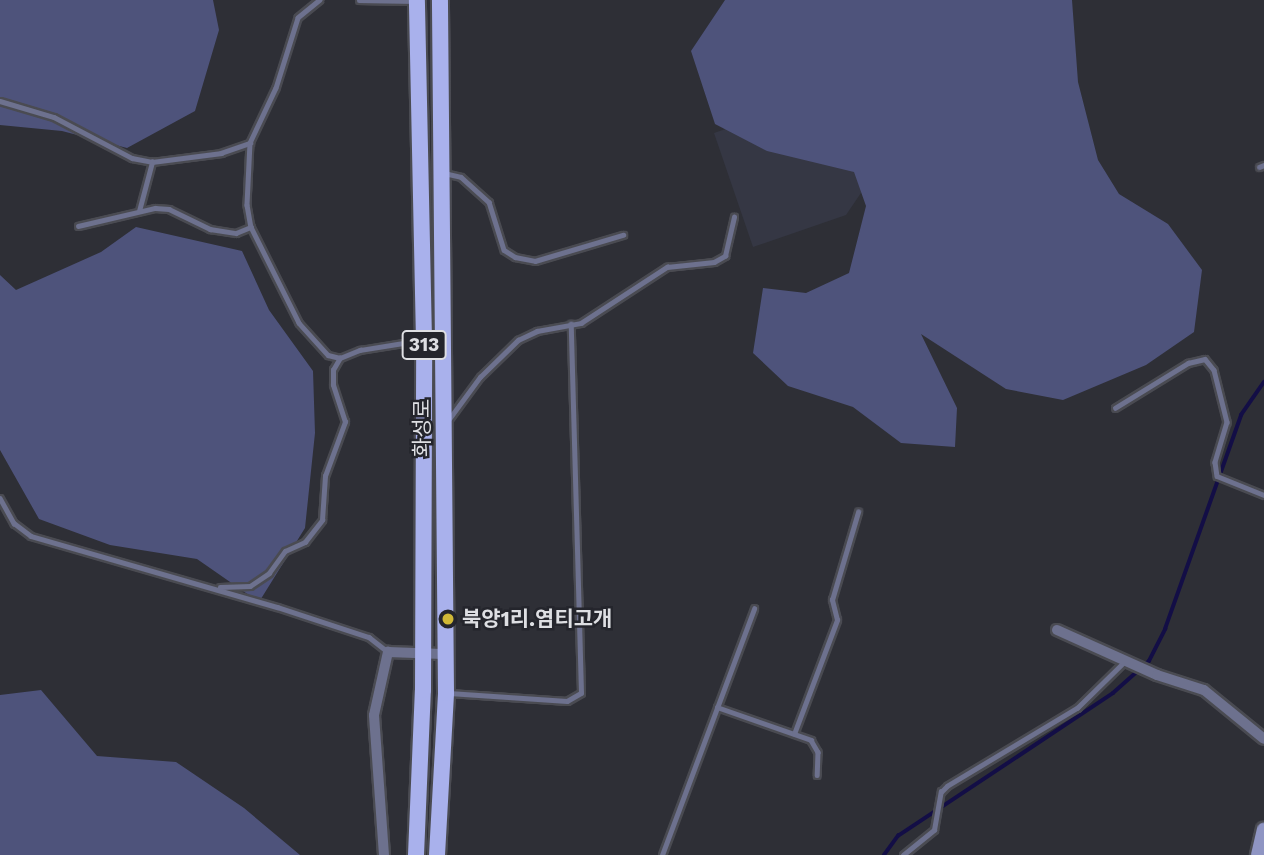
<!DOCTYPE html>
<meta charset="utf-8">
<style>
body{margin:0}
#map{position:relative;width:1264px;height:855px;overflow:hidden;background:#2e2f36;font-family:"Work Sans","Noto Sans KR",sans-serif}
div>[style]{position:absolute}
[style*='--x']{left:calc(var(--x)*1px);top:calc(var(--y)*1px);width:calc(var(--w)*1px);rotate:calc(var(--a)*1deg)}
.built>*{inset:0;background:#353744}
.green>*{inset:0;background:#4e537b}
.stream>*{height:3.5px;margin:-1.75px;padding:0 1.75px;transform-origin:1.75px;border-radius:1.75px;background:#130e46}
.roads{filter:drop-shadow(2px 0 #4a4b52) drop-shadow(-2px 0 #4a4b52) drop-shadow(0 2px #4a4b52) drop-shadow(0 -2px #4a4b52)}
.lane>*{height:4.5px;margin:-2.25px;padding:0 2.25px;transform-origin:2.25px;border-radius:2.25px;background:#6d718e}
.street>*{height:10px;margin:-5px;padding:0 5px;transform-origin:5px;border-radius:5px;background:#6d718e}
.secondary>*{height:14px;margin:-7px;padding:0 7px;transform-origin:7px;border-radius:7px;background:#8f95c3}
.primary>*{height:16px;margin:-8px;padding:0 8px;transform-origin:8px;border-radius:8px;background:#a9b1ec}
.dots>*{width:19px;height:19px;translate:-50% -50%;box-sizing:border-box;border:4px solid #24252c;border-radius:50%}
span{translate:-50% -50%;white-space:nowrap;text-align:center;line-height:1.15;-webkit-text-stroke:5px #24252c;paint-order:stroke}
.shield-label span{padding:2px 5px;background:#24252c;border:2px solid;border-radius:5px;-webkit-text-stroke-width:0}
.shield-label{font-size:19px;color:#dedfe3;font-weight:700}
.street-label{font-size:21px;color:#dedfe3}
.poi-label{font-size:21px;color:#dedfe3;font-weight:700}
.left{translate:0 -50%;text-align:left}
</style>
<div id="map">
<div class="built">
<div style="clip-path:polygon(876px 77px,897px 140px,846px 215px,753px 247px,714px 133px)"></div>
</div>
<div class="green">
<div style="clip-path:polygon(0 0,213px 0,219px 30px,195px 111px,127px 148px,62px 131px,0 125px)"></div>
<div style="clip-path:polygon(725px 0,1072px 0,1078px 82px,1098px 160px,1119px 194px,1168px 224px,1202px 270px,1194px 332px,1146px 365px,1063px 400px,1006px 389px,921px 334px,957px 408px,955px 447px,901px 443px,853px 407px,788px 386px,753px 353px,763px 288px,806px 293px,849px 273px,866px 206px,854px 172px,767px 151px,715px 124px,691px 51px)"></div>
<div style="clip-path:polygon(136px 227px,242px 251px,269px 310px,313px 371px,315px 433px,305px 528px,259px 602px,197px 559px,110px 545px,39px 519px,0 450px,0 275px,16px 290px,101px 252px)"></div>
<div style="clip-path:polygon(41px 690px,97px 756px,176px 762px,244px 808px,300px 855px,0 855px,0 695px)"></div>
</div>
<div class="stream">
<div style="--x:884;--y:855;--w:24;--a:-54"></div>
<div style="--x:898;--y:836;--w:258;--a:-33.6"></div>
<div style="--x:1113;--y:693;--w:48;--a:-41.6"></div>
<div style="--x:1149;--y:661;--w:36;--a:-63"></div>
<div style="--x:1165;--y:629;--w:227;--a:-70.4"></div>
<div style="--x:1241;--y:415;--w:40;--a:-55.1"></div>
</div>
<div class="roads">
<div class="lane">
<div style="--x:320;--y:0;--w:28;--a:141"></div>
<div style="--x:298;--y:18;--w:73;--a:107.4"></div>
<div style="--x:276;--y:88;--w:61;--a:115.3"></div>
<div style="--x:250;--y:143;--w:62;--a:92.8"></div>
<div style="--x:247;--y:205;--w:22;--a:80"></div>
<div style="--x:251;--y:227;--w:107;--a:63.4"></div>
<div style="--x:299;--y:323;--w:43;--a:47.8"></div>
<div style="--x:328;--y:355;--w:12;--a:14"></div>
<div style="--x:359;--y:0;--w:54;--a:1.1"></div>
<div style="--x:0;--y:101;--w:56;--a:16.5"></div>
<div style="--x:54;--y:117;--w:88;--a:27.7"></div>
<div style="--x:132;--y:158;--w:20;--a:11"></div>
<div style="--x:152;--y:162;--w:70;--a:-7.4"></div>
<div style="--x:221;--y:153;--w:31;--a:-19"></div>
<div style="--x:1259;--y:167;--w:5;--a:-22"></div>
<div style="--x:444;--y:173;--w:17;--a:13"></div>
<div style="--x:461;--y:177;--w:38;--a:42"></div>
<div style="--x:489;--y:202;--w:50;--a:72.6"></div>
<div style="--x:504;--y:250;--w:13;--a:32"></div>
<div style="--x:515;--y:257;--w:20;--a:11"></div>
<div style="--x:535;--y:261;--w:92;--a:-16.5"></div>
<div style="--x:139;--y:211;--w:51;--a:-75.1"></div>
<div style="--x:78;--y:226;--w:79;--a:-13.2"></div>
<div style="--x:155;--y:208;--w:14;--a:4"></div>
<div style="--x:169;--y:209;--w:46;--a:26"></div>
<div style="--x:210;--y:229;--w:26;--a:9"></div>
<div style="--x:236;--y:233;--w:16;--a:-22"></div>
<div style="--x:1115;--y:408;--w:86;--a:-31.7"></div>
<div style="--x:1188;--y:363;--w:17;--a:-13"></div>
<div style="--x:1205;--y:359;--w:14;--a:51"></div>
<div style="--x:1214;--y:370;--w:54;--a:76"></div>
<div style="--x:1227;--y:422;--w:42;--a:106.7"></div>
<div style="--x:1215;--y:462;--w:14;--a:82"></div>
<div style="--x:1217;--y:476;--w:51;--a:22"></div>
<div style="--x:449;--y:419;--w:52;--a:-53.6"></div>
<div style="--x:480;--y:377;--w:53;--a:-44.2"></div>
<div style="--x:518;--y:340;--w:21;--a:-25"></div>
<div style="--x:537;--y:331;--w:45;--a:-10.3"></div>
<div style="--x:581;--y:323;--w:103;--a:-33.1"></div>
<div style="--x:667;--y:267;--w:47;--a:-6.1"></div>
<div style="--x:714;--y:262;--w:13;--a:-29"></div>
<div style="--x:725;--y:256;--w:40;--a:-77"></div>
<div style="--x:0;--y:498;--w:29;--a:61"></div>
<div style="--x:14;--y:523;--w:21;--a:37"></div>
<div style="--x:31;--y:536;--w:256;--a:16.1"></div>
<div style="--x:277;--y:607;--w:97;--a:18.1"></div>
<div style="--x:369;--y:637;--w:23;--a:38"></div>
<div style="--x:220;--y:587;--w:30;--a:-2"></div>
<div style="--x:250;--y:586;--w:23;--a:-34"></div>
<div style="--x:269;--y:573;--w:27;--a:-54"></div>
<div style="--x:285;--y:551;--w:22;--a:-24"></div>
<div style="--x:305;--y:542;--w:28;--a:-52"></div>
<div style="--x:322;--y:520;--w:44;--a:-86.1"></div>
<div style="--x:325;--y:476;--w:58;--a:-69.7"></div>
<div style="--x:345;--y:422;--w:39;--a:-108"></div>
<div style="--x:333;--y:385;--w:15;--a:-90"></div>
<div style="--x:333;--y:370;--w:14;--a:-60"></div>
<div style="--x:340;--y:358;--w:22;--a:-22"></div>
<div style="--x:360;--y:350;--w:63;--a:-9.2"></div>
<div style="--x:449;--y:693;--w:118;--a:3.9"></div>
<div style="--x:567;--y:701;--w:16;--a:-30"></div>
<div style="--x:581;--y:693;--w:369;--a:-91.6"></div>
<div style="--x:717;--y:707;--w:100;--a:19.3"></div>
<div style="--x:811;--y:740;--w:14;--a:60"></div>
<div style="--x:818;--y:752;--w:23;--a:92"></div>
<div style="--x:794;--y:734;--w:122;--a:-69.3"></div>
<div style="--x:837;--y:620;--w:21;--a:-104"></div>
<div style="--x:832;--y:600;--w:92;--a:-73.5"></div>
<div style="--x:662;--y:855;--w:263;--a:-69.5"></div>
<div style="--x:903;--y:855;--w:40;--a:-39"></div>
<div style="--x:934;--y:830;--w:39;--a:-80"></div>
<div style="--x:941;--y:792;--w:8;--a:-45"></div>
<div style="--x:947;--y:786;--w:152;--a:-31"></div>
<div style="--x:1077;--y:708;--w:67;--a:-44.4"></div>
</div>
<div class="street">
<div style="--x:1057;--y:630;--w:110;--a:24.2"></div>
<div style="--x:1157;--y:675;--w:49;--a:17.7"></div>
<div style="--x:1204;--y:690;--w:77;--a:39.2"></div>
<div style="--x:384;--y:855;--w:140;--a:-94.1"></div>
<div style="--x:374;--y:715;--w:65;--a:-77.5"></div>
<div style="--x:388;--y:652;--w:54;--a:2.1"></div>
</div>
<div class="secondary">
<div style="--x:1258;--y:855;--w:26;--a:-77"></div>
</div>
<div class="primary">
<div style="--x:416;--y:855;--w:165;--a:-87.6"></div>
<div style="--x:423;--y:690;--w:350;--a:-89.8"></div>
<div style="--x:424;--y:340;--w:340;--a:-91.2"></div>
<div style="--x:437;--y:855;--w:162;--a:-86.8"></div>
<div style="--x:446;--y:693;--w:693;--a:-90.5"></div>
</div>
</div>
<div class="dots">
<div style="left:448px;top:619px;background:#d0b837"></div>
</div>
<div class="shield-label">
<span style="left:424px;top:345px">313</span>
</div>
<div class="street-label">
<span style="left:422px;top:428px;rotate:-90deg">화성로</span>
</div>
<div class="poi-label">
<span class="left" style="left:462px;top:619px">북양1리.염티고개</span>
</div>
</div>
